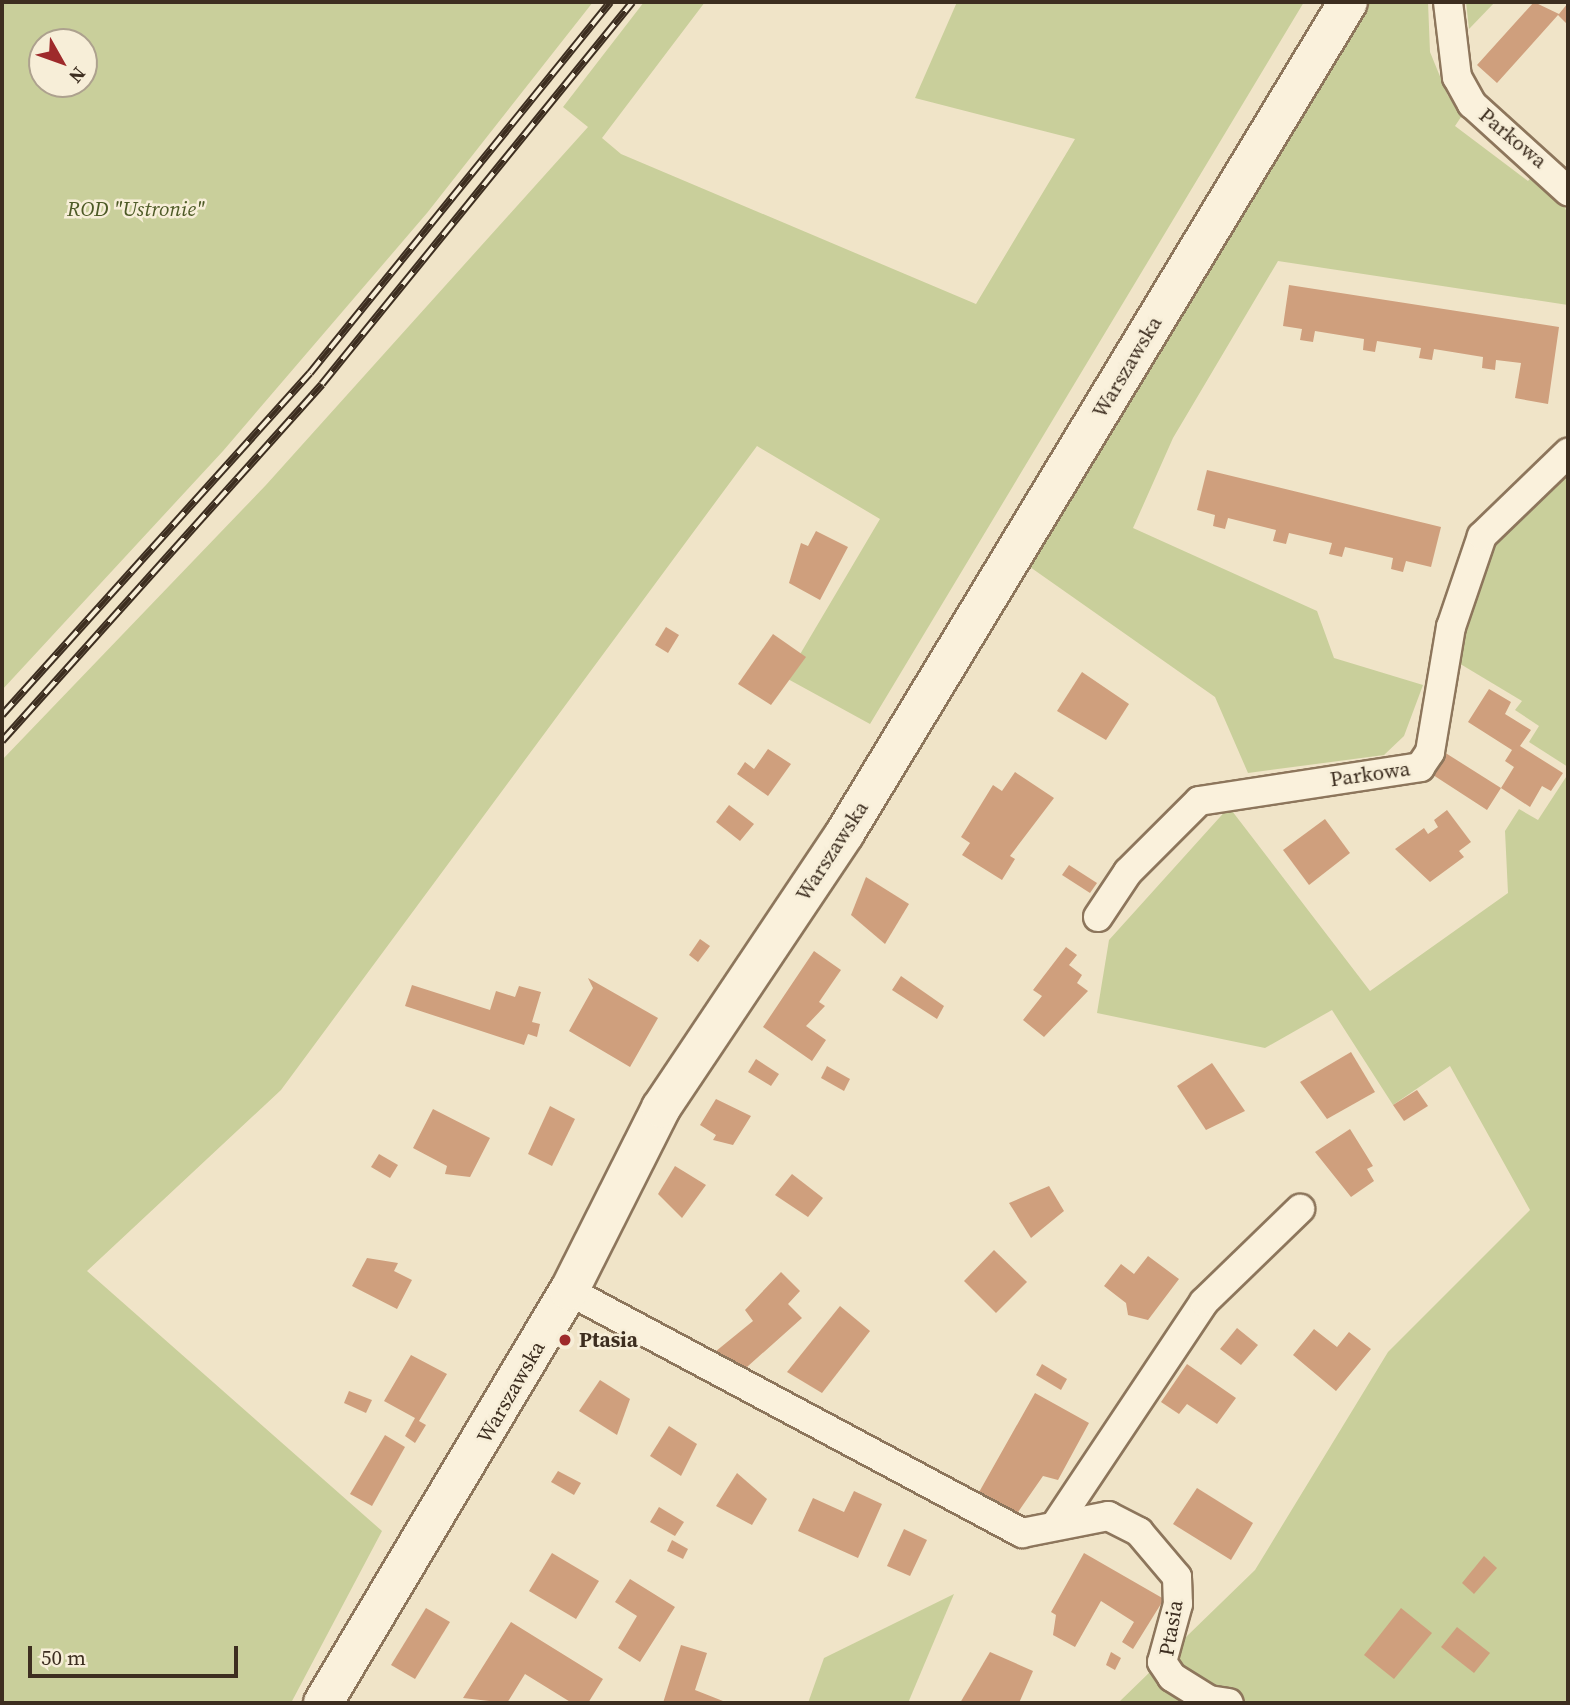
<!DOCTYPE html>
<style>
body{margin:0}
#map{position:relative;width:1570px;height:1705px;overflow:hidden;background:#f0e4c8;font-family:"Source Serif 4",serif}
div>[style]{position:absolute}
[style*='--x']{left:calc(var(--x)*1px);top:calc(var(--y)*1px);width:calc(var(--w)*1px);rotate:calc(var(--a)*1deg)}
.green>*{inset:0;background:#c9cf9b}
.building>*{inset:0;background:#cf9f7d}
.roads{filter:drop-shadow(2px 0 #8d765c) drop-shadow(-2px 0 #8d765c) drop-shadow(0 2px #8d765c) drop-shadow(0 -2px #8d765c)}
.street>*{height:28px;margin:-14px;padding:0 14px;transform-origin:14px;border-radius:14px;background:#faf1dc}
.secondary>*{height:38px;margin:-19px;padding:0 19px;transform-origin:19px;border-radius:19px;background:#faf1dc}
.rail>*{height:8px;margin-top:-4px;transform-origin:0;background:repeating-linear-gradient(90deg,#f7eed8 0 16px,#3d2e20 0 32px);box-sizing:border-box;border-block:2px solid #3d2e20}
.dots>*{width:19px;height:19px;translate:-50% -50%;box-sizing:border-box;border:4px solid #f7eed8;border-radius:50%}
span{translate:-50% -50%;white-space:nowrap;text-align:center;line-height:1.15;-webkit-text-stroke:5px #f7eed8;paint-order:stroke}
.street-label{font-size:21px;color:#3d2e20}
.park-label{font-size:21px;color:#4d5a26;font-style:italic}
.poi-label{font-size:21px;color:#3d2e20;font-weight:700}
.left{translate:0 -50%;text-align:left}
.frame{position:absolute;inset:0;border:4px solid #3d2e20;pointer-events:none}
.north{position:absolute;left:28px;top:28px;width:70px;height:70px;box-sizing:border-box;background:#f7eed8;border:2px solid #ada18e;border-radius:50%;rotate:130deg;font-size:19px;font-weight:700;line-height:28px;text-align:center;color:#3d2e20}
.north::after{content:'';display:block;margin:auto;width:24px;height:32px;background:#9e2a2b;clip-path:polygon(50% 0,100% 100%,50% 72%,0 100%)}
.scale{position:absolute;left:28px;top:1646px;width:210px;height:32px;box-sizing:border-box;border:4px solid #3d2e20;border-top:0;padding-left:9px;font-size:21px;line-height:24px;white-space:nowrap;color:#3d2e20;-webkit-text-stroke:5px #f7eed8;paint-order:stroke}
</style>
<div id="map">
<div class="green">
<div style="clip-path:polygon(evenodd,2px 2px,593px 2px,427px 213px,223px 451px,2px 690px,2px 2px,84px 42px,84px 84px,42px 84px,42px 42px,84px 42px)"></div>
<div style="clip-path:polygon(644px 2px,705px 2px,602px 138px,621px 154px,976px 304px,1075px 139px,915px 98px,957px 2px,1304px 2px,870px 724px,786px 678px,880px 519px,757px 446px,281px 1090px,87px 1271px,382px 1531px,291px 1703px,2px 1703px,2px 760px,266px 485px,588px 127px,563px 107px)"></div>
<div style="clip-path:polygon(1366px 2px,1428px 2px,1430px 52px,1448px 96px,1465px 111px,1455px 126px,1528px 181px,1539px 168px,1562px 199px,1568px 216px,1568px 305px,1278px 261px,1173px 438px,1133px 528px,1317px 611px,1334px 658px,1423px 685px,1404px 736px,1384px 755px,1248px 773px,1215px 697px,1030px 567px)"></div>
<div style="clip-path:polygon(1466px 2px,1495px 2px,1469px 29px)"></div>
<div style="clip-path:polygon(1568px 453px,1568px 767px,1529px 742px,1539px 726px,1515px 710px,1522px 701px,1452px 659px,1482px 536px)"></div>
<div style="clip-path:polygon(1568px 774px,1568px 1703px,1118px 1703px,1255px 1570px,1388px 1352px,1530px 1210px,1450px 1066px,1393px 1105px,1332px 1010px,1265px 1048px,1097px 1013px,1109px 940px,1229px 807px,1370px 991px,1508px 893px,1505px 831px,1519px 809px,1538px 820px)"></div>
<div style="clip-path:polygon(954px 1594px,908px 1703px,808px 1703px,824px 1658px)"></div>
</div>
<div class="building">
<div style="clip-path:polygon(1534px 2px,1559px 14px,1568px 3px,1568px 25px,1558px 15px,1497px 83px,1477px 65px)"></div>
<div style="clip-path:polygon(1289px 285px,1559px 327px,1548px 404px,1515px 398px,1521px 363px,1496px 360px,1495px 370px,1482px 368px,1483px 357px,1434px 349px,1432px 360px,1419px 358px,1421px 348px,1377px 341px,1375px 352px,1363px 350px,1364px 339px,1315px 331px,1313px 342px,1300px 340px,1302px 329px,1283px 326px)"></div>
<div style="clip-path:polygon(1207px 470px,1441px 527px,1431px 567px,1406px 561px,1403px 572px,1391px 569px,1393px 558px,1345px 547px,1342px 557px,1329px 554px,1332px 543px,1289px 533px,1286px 544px,1273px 541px,1276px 530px,1228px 518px,1225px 529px,1213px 526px,1215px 515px,1197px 510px)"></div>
<div style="clip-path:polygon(816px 531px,848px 547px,820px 600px,789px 583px,801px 543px,808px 546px)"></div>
<div style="clip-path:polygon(666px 627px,679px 635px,668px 653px,655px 645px)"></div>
<div style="clip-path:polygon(773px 634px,806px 657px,771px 705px,738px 684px)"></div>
<div style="clip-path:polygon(1082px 672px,1129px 704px,1106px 740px,1057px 711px)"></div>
<div style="clip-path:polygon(1489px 689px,1511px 702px,1505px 714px,1531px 730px,1520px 746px,1563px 773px,1551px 791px,1542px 786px,1530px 807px,1501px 788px,1487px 810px,1430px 773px,1444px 752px,1501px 788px,1514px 767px,1505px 761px,1512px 750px,1468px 722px)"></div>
<div style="clip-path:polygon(768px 749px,791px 764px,768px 796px,737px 774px,745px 762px,754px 769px)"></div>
<div style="clip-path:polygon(1015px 772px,1054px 798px,1010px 856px,1015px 859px,1002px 880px,962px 855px,970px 843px,961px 837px,993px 785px,1002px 791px)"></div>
<div style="clip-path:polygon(729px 805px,754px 824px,740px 841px,716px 822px)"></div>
<div style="clip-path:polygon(1447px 810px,1471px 842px,1459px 851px,1464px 857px,1430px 882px,1395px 849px,1424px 828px,1428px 834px,1438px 827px,1434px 820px)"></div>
<div style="clip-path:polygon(1325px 819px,1350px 853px,1309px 885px,1283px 850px)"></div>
<div style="clip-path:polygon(1069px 865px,1097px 883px,1090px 893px,1062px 875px)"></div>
<div style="clip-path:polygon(866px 877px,909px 904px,885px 944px,851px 915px)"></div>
<div style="clip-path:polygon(700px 939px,710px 946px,698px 962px,689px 955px)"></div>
<div style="clip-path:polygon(1066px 947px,1077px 955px,1069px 965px,1082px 975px,1077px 983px,1088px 991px,1044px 1037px,1023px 1020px,1042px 996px,1033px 990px)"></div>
<div style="clip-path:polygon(814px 951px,841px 970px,819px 1002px,825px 1006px,806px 1026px,826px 1040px,812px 1061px,763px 1027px)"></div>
<div style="clip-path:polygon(901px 976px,944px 1006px,937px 1019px,892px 990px)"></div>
<div style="clip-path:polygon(588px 978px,658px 1018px,630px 1067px,569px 1031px,593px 988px)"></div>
<div style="clip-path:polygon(412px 985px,490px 1010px,496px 991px,515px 997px,519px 986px,541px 992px,532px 1022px,540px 1024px,537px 1037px,528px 1034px,524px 1045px,405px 1006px)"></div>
<div style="clip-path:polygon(1351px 1052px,1375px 1092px,1327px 1119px,1300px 1082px)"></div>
<div style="clip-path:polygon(756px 1059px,779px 1074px,771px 1086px,748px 1072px)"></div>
<div style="clip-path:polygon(1212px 1063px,1245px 1111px,1206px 1130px,1177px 1086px)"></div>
<div style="clip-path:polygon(827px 1066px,850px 1079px,844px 1091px,821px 1078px)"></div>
<div style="clip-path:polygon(1417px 1090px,1428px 1106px,1404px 1121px,1393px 1105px)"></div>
<div style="clip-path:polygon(716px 1099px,751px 1116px,733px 1145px,713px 1140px,716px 1135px,700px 1125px)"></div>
<div style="clip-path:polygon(550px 1106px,575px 1119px,552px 1166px,528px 1154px)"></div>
<div style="clip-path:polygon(433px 1109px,490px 1138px,470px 1177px,445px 1174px,447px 1166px,413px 1148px)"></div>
<div style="clip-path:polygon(1350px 1129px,1373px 1166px,1367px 1169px,1374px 1181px,1351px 1197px,1315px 1152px)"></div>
<div style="clip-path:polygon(379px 1154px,398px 1165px,390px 1178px,371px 1167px)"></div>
<div style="clip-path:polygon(675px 1166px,706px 1185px,682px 1218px,658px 1194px)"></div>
<div style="clip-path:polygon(792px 1174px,823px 1198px,808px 1217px,775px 1195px)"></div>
<div style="clip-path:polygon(1049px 1186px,1064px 1211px,1031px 1238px,1009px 1203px)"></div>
<div style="clip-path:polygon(994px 1250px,1027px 1282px,996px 1313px,964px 1281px)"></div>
<div style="clip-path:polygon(1148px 1256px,1179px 1279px,1148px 1320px,1128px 1315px,1126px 1303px,1104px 1286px,1121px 1264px,1134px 1274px)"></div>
<div style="clip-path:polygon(367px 1258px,398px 1263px,394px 1271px,412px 1280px,397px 1309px,352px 1286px)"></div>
<div style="clip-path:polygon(781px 1272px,800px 1291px,788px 1304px,802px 1318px,738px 1375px,710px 1356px,753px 1321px,745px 1310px)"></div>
<div style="clip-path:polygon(840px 1306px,870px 1331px,822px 1393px,787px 1372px)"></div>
<div style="clip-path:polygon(1237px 1328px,1258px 1345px,1241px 1365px,1220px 1349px)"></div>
<div style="clip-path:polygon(1314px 1329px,1337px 1347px,1349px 1332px,1371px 1349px,1336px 1391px,1293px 1355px)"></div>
<div style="clip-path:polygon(411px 1355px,447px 1374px,419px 1421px,426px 1425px,415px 1443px,405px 1436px,415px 1418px,384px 1401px)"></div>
<div style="clip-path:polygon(1042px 1364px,1067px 1379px,1061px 1390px,1036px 1375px)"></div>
<div style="clip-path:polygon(1187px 1364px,1236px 1398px,1217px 1424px,1187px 1404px,1179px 1414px,1161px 1402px)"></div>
<div style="clip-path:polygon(600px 1380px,630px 1399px,617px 1435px,579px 1411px)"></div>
<div style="clip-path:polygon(349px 1391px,372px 1400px,366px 1413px,344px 1403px)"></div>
<div style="clip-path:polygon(1035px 1393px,1089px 1423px,1058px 1480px,1043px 1476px,1016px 1515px,978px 1494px)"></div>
<div style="clip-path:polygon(669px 1426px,697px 1444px,681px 1476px,650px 1456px)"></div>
<div style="clip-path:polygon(385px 1435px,405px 1447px,372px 1506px,350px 1494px)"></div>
<div style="clip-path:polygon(558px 1471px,581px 1483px,574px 1495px,551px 1482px)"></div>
<div style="clip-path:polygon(737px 1473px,767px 1499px,752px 1525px,716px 1506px)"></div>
<div style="clip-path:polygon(1197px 1488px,1253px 1523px,1231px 1560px,1173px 1524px)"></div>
<div style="clip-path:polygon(854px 1491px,882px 1504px,858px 1558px,798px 1531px,813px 1498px,844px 1512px)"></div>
<div style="clip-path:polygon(659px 1507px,684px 1522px,675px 1536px,650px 1522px)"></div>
<div style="clip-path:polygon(904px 1529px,927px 1540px,910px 1576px,887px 1566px)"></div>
<div style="clip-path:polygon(672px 1540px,688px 1549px,683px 1559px,667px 1551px)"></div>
<div style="clip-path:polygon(552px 1553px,599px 1581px,576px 1619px,529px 1591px)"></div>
<div style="clip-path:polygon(1084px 1553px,1164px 1599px,1133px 1649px,1122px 1642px,1134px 1622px,1101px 1601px,1075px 1647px,1053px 1635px,1056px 1615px,1051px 1612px)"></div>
<div style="clip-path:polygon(1484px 1556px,1497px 1568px,1474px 1594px,1462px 1583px)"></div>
<div style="clip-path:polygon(630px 1579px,675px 1607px,640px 1662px,618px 1648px,637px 1616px,615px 1602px)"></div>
<div style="clip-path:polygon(426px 1608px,450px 1622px,415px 1679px,391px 1665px)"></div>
<div style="clip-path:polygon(1401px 1608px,1432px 1633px,1394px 1679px,1364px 1655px)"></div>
<div style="clip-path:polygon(511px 1622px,603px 1679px,588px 1703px,572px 1703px,525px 1674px,507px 1703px,463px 1698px)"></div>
<div style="clip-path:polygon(1457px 1627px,1490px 1653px,1474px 1673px,1441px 1647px)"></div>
<div style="clip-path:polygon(681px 1645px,707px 1653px,695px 1690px,728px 1703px,663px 1703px)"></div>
<div style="clip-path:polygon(990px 1652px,1033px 1671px,1019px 1703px,960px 1703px)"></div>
<div style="clip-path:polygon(1111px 1652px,1121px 1658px,1115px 1670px,1106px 1665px)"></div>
</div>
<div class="roads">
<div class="street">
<div style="--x:1448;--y:2;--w:76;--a:83.2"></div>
<div style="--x:1457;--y:77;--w:31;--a:61"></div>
<div style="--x:1472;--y:104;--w:130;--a:42.2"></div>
<div style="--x:1098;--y:917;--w:54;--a:-56.3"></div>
<div style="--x:1128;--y:872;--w:100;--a:-45"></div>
<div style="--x:1199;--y:801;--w:224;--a:-8.7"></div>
<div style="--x:1420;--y:767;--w:18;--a:-56"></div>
<div style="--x:1430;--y:752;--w:127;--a:-80.5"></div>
<div style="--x:1451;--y:627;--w:96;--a:-71.2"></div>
<div style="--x:1482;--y:536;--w:120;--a:-44"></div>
<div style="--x:569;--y:1291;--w:514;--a:28.11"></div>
<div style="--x:1022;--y:1533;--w:88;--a:-11.2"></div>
<div style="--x:1108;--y:1516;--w:35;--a:27"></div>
<div style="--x:1139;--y:1532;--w:59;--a:49.8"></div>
<div style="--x:1177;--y:1577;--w:27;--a:88"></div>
<div style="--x:1178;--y:1604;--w:60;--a:105.4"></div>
<div style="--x:1162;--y:1662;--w:18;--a:56"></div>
<div style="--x:1172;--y:1677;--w:44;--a:31.9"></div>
<div style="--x:1209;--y:1700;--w:20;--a:9"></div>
<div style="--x:1056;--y:1524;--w:267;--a:-56.3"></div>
<div style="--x:1204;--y:1302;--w:134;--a:-44.1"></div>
</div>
<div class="secondary">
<div style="--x:323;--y:1703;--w:480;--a:-59.2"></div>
<div style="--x:569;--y:1291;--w:205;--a:-63.3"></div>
<div style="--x:661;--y:1108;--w:331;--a:-56.2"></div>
<div style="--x:845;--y:833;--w:971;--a:-58.81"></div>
</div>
</div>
<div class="rail">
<div style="--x:2;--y:715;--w:460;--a:-48"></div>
<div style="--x:310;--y:373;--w:477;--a:-51"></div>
<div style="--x:2;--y:741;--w:479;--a:-48.1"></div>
<div style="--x:322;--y:384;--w:492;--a:-50.9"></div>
</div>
<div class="dots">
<div style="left:565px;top:1340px;background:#9e2a2b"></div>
</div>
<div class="street-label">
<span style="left:1513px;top:138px;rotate:40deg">Parkowa</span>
<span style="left:1127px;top:367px;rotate:-59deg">Warszawska</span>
<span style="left:1370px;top:774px;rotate:-8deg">Parkowa</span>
<span style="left:832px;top:851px;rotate:-57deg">Warszawska</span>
<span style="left:511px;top:1392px;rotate:-60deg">Warszawska</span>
<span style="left:1171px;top:1628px;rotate:-80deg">Ptasia</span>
</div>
<div class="park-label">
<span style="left:136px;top:209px">ROD "Ustronie"</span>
</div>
<div class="poi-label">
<span class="left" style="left:579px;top:1340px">Ptasia</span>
</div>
<div class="frame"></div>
<div class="north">N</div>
<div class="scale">50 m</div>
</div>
